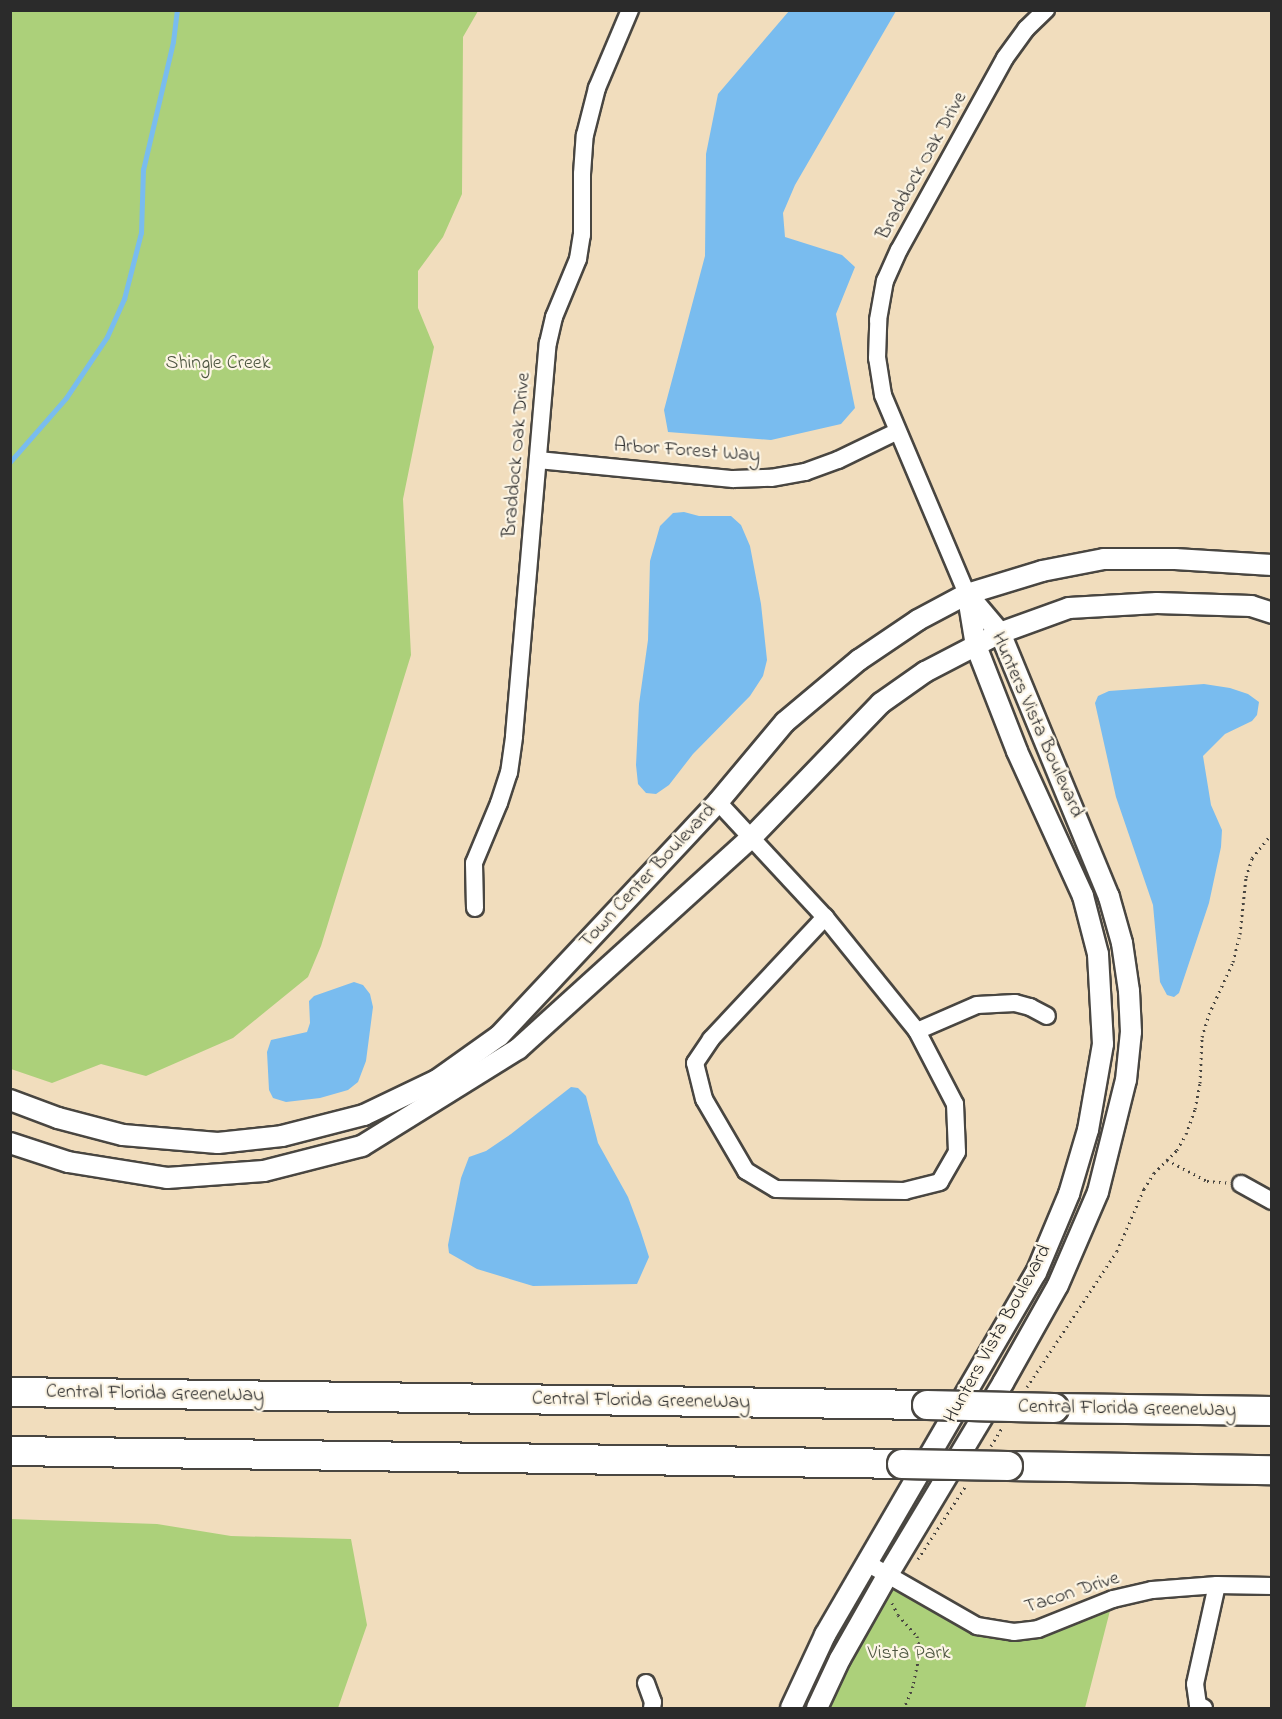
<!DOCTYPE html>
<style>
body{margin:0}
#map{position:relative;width:1282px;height:1719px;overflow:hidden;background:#f1ddbd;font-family:"Indie Flower",sans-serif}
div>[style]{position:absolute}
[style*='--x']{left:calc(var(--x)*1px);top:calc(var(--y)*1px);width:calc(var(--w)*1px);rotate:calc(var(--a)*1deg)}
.green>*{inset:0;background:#acd07a}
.water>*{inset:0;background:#79bcef}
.stream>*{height:4.5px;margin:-2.25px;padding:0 2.25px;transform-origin:2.25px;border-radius:2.25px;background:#79bcef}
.path>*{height:3px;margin-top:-1.5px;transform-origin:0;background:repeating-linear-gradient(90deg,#494641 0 1.5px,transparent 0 6px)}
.roads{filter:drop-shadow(2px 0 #494641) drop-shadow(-2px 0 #494641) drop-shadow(0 2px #494641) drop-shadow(0 -2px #494641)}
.minor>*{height:16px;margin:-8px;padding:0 8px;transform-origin:8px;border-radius:8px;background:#fff}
.tertiary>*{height:20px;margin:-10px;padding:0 10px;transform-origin:10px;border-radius:10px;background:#fff}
.motorway>*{height:28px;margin:-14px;padding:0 14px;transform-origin:14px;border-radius:14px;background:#fff}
.bridges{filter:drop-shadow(2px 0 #494641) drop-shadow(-2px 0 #494641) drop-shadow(0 2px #494641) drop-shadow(0 -2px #494641)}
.motorway-bridge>*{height:28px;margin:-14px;padding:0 14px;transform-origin:14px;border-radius:14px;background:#fff}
span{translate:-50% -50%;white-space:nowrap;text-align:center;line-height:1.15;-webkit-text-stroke:4.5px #fcf5e5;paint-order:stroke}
.street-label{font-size:20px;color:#2b2b2b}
.park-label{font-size:20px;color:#4b543f}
.frame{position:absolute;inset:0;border:12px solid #2b2b2b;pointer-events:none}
</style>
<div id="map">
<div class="green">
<div style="clip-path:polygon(11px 10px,478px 11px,463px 37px,462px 194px,443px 237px,418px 271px,418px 308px,434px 347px,403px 499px,411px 655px,321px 946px,308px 977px,233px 1038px,146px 1076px,101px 1064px,52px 1083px,11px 1069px)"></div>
<div style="clip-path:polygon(11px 1519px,157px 1524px,231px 1536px,351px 1539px,367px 1625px,338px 1708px,11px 1708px)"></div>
<div style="clip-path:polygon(887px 1576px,977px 1626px,1014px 1632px,1113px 1599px,1085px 1708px,818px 1708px)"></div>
</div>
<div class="water">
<div style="clip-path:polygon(789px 11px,896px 11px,795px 185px,783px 213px,785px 237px,842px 255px,855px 267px,836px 314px,855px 408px,841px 424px,771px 440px,668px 432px,664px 410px,705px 256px,706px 154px,718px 94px)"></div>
<div style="clip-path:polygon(684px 512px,699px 516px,731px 516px,741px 525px,750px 546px,761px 604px,767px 660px,763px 676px,750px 696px,693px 754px,669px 785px,656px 794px,646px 793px,638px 784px,636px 765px,639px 704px,648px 640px,650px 561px,660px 526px,673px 513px)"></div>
<div style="clip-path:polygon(1204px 684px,1230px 688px,1248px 694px,1259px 702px,1257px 715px,1252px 721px,1225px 734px,1203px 756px,1211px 805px,1222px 830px,1221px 847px,1209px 903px,1179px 993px,1174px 997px,1167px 995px,1160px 982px,1153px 905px,1116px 797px,1095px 703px,1098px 696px,1109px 691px)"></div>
<div style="clip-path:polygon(354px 982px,363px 985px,370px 994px,373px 1007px,366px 1061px,358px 1082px,348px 1090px,320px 1098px,286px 1102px,273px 1098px,269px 1090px,267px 1052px,271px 1040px,307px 1032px,310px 1023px,309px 1001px,314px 996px)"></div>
<div style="clip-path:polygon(571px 1087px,578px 1088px,586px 1096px,598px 1143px,628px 1197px,640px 1229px,649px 1257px,637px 1284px,533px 1286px,477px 1269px,449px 1253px,448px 1245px,461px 1178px,469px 1157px,486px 1151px,511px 1134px)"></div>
</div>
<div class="stream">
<div style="--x:10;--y:462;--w:85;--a:-48.8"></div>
<div style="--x:66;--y:398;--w:73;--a:-56.1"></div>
<div style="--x:107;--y:337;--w:42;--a:-65.9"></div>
<div style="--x:124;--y:299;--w:68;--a:-75.6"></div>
<div style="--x:141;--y:233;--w:63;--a:-88.2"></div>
<div style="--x:143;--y:170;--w:131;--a:-76.8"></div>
<div style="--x:173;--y:42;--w:32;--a:-83"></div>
</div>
<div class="path">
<div style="--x:1167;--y:1160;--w:45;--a:27.7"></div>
<div style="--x:1207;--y:1181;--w:21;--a:5"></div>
<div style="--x:1027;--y:1387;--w:163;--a:-56.5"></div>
<div style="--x:1117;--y:1251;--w:68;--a:-66.5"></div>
<div style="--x:1144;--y:1189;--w:19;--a:-58"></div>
<div style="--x:1154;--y:1173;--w:33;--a:-45"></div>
<div style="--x:1177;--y:1150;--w:18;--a:-61"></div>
<div style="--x:1186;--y:1134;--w:27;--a:-70"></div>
<div style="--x:1195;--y:1109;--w:26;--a:-79"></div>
<div style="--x:1200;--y:1083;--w:46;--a:-87.5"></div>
<div style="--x:1202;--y:1037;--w:24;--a:-73"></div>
<div style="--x:1209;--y:1014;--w:57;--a:-65.2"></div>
<div style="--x:1233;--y:962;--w:29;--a:-76"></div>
<div style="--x:1240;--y:934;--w:57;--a:-84"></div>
<div style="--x:1246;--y:877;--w:20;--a:-72"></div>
<div style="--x:1252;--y:858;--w:32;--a:-51"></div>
<div style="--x:991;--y:1446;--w:21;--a:-59"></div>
<div style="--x:918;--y:1559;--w:86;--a:-56.9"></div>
<div style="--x:892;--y:1603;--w:13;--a:63"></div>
<div style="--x:898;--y:1615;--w:28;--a:48"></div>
<div style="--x:917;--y:1636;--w:16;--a:79"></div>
<div style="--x:920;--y:1652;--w:35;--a:102"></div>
<div style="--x:913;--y:1686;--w:24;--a:112"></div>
</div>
<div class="roads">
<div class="minor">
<div style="--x:538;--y:460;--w:196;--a:5.6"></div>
<div style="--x:733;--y:479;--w:38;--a:-2"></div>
<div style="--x:771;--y:478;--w:35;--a:-10"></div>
<div style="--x:805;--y:472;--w:35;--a:-20"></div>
<div style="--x:838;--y:460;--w:64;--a:-25.8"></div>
<div style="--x:967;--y:594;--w:216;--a:-112.9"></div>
<div style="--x:883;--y:395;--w:37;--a:-99"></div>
<div style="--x:877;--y:358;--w:38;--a:-88"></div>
<div style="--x:878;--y:320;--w:40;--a:-80"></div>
<div style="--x:885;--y:281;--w:34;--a:-66"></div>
<div style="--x:899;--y:250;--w:219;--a:-61.1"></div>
<div style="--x:1005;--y:58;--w:36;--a:-54"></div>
<div style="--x:1026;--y:29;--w:28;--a:-44"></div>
<div style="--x:718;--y:802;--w:157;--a:47.1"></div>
<div style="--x:825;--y:917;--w:146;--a:51.1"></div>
<div style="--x:917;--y:1031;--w:82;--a:62.5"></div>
<div style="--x:955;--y:1104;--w:48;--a:87.6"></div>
<div style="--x:957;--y:1152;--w:34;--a:120"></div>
<div style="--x:940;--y:1182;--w:36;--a:166"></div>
<div style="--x:905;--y:1191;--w:129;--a:-179.1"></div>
<div style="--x:776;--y:1189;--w:35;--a:-149"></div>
<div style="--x:746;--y:1171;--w:83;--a:-120.3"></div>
<div style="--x:704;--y:1099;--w:37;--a:-104"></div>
<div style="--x:695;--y:1063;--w:29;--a:-56"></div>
<div style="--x:711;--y:1039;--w:167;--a:-46.9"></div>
<div style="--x:475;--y:908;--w:45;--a:-91.3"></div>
<div style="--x:474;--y:863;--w:65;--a:-67.4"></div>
<div style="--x:499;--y:803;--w:32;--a:-72"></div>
<div style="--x:509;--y:773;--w:37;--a:-82"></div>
<div style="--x:514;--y:736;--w:394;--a:-85.1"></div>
<div style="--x:548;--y:343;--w:27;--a:-77"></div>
<div style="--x:554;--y:317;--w:63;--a:-67.5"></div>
<div style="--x:578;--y:259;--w:24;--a:-81"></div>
<div style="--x:582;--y:235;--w:61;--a:-90"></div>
<div style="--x:582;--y:174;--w:39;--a:-86"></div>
<div style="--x:585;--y:135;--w:49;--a:-75.7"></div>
<div style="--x:597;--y:88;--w:85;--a:-67.1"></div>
<div style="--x:917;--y:1031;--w:65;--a:-23.4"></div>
<div style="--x:977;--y:1005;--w:38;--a:-3"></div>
<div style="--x:1015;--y:1003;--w:16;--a:15"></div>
<div style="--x:1030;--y:1007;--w:19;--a:28"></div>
<div style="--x:1241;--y:1184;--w:35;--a:29"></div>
<div style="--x:867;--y:1563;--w:127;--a:29.8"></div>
<div style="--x:977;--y:1626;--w:37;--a:9"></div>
<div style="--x:1014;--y:1632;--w:24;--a:-7"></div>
<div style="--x:1038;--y:1629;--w:81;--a:-21.8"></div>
<div style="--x:1113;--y:1599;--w:40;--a:-13"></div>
<div style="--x:1152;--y:1590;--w:65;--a:-4.4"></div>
<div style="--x:1217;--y:1585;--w:55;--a:1"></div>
<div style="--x:646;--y:1683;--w:20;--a:70"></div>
<div style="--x:653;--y:1702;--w:6;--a:99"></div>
<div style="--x:1204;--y:1708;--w:7;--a:-153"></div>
<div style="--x:1198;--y:1705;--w:21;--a:-98"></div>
<div style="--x:1195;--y:1684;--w:101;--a:-77.5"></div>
</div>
<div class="tertiary">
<div style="--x:10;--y:1100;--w:51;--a:20.6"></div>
<div style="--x:58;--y:1118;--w:67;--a:14.7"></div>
<div style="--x:123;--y:1135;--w:95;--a:4.8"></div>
<div style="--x:218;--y:1143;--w:64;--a:-6.2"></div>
<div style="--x:282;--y:1136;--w:85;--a:-14.4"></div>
<div style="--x:364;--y:1115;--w:81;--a:-25.6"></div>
<div style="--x:437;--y:1080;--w:76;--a:-35.4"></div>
<div style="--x:499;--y:1036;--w:320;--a:-46.9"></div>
<div style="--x:718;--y:802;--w:104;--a:-50.1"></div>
<div style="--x:785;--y:722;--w:97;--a:-40"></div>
<div style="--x:859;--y:660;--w:71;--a:-34.1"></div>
<div style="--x:918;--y:620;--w:55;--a:-28"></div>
<div style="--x:967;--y:594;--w:78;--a:-17"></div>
<div style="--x:1042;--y:571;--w:63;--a:-11"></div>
<div style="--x:1104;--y:559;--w:71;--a:0"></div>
<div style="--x:1175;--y:559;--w:97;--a:3.5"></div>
<div style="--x:10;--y:1143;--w:61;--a:18.1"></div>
<div style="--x:68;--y:1162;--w:100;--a:9.2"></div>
<div style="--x:167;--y:1178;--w:97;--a:-4.1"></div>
<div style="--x:264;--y:1171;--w:101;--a:-14.3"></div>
<div style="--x:362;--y:1146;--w:184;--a:-31.9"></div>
<div style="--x:518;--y:1049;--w:316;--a:-42.2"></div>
<div style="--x:752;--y:837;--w:186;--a:-46.1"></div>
<div style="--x:881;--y:703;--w:54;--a:-35.2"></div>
<div style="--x:925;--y:672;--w:85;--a:-27.5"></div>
<div style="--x:1000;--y:633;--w:73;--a:-19.9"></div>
<div style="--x:1069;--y:608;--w:88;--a:-3.3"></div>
<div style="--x:1157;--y:603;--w:94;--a:1.8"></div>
<div style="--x:1251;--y:606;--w:22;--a:18"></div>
<div style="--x:791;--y:1708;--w:81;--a:-65"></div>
<div style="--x:825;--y:1635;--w:419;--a:-59.8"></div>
<div style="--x:1036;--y:1273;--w:86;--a:-67.3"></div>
<div style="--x:1069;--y:1194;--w:67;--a:-73.5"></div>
<div style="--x:1088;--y:1130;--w:87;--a:-80.1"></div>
<div style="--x:1103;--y:1044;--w:90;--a:-93.2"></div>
<div style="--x:1098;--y:954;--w:60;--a:-104.5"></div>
<div style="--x:1083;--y:896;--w:159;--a:-114.5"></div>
<div style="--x:1017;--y:751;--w:113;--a:-111.3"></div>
<div style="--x:976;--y:646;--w:50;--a:-99.3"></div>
<div style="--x:817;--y:1708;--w:54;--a:-64.9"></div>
<div style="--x:840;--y:1659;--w:95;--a:-60.5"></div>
<div style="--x:887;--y:1576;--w:225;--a:-59"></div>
<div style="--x:1003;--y:1383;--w:112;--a:-60.7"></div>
<div style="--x:1058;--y:1285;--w:101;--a:-66.7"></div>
<div style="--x:1098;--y:1192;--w:115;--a:-76"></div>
<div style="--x:1126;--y:1080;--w:48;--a:-84.1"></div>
<div style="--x:1131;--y:1032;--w:41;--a:-92.8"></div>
<div style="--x:1129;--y:991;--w:49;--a:-98.3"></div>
<div style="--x:1122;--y:943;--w:48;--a:-105.8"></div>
<div style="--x:1109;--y:897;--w:286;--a:-112.4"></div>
<div style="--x:1000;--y:633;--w:51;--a:-130.2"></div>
</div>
<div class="motorway">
<div style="--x:10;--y:1392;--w:917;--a:0.81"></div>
<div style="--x:1054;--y:1408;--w:218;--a:0.8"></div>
<div style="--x:10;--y:1451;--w:892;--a:0.83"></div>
<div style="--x:1008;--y:1466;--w:264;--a:0.9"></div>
</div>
</div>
<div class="bridges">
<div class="motorway-bridge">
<div style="--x:927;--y:1405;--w:127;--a:1.4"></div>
<div style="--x:902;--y:1464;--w:106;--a:1.1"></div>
</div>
</div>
<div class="street-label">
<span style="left:922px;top:166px;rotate:-61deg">Braddock Oak Drive</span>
<span style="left:687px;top:451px;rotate:4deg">Arbor Forest Way</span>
<span style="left:517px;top:455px;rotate:-85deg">Braddock Oak Drive</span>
<span style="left:1037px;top:725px;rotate:66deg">Hunters Vista Boulevard</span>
<span style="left:648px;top:876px;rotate:-47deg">Town Center Boulevard</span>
<span style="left:998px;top:1334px;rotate:-61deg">Hunters Vista Boulevard</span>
<span style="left:155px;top:1394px;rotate:1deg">Central Florida GreeneWay</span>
<span style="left:641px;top:1401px;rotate:1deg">Central Florida GreeneWay</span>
<span style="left:1127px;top:1409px;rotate:1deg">Central Florida GreeneWay</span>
<span style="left:1072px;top:1593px;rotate:-18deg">Tacon Drive</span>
</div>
<div class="park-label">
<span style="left:218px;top:363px">Shingle Creek</span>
<span style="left:909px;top:1653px">Vista Park</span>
</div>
<div class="frame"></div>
</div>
